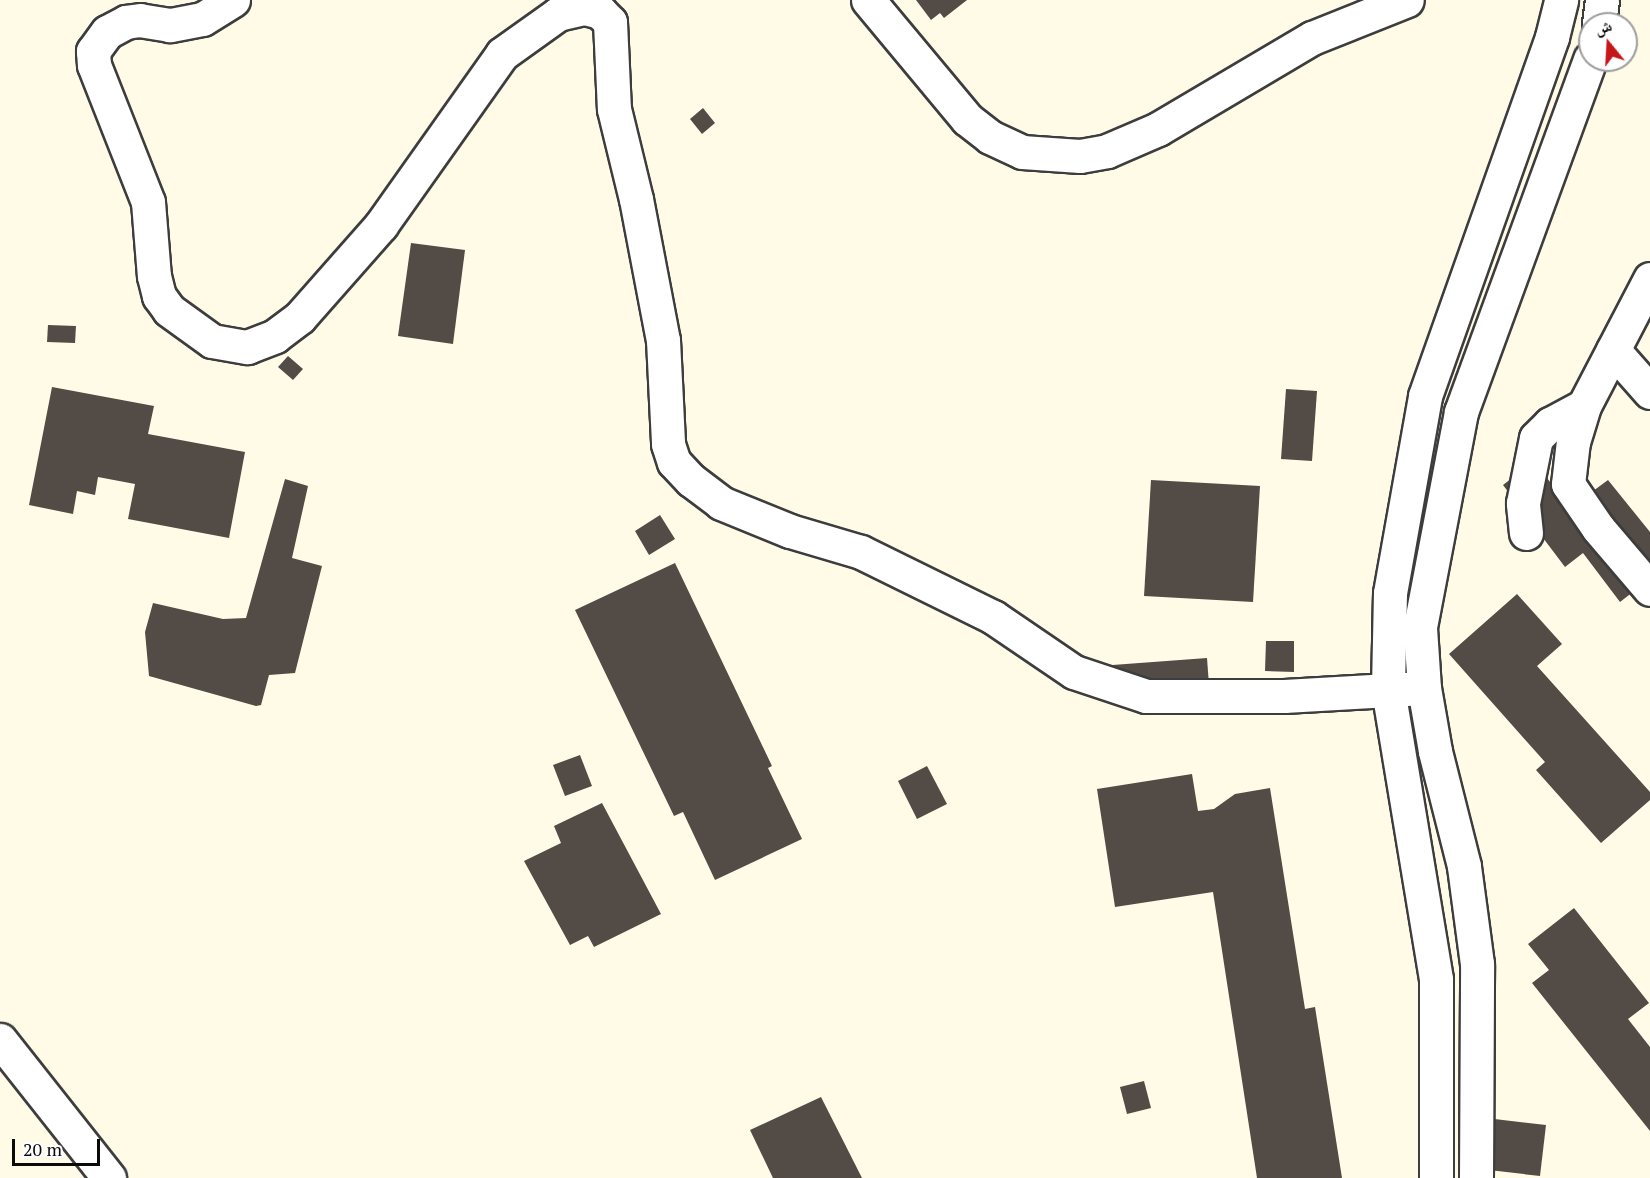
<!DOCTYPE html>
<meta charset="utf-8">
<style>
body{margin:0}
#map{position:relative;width:1650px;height:1178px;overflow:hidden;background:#fffbe7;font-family:"PT Serif","Noto Naskh Arabic",serif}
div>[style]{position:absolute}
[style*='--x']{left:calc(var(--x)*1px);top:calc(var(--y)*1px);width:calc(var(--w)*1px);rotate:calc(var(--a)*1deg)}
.building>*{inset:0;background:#534b45}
.roads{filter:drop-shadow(2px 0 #3d3d3d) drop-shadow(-2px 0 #3d3d3d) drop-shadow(0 2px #3d3d3d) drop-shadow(0 -2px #3d3d3d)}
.minor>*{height:33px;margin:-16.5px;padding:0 16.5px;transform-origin:16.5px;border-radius:16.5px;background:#fff}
.tertiary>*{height:33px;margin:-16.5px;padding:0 16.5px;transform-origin:16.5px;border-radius:16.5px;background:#fff}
span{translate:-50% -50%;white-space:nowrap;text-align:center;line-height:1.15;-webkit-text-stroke:6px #fff;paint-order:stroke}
.north{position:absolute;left:1578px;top:12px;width:60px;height:60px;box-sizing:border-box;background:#fff;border:2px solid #9d9d9d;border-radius:50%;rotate:342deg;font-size:16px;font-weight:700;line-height:24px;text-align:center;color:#0a0a0a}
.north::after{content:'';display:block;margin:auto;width:21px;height:27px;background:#c51719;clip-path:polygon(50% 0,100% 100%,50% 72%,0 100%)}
.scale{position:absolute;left:12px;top:1139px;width:88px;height:27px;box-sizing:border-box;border:3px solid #0a0a0a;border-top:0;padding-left:8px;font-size:18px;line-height:21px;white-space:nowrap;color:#0a0a0a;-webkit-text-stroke:4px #fff;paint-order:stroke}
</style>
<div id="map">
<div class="building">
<div style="clip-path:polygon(916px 0,967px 0,944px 18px,940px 13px,931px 20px)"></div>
<div style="clip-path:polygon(703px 108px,715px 123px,702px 134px,690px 119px)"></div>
<div style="clip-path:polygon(411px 243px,465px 250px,453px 344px,398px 336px)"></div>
<div style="clip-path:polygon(48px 325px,76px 326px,75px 343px,47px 342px)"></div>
<div style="clip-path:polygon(288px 356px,303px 369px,293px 380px,278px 367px)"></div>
<div style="clip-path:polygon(52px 387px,154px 406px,148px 434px,245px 452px,229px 538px,128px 519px,135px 484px,98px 477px,95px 495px,77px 491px,73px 514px,29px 505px)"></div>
<div style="clip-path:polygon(1286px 389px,1317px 391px,1312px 461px,1281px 459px)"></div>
<div style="clip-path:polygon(1534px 461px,1570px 508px,1608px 480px,1650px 532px,1650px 604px,1638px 588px,1620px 602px,1583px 553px,1565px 567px,1503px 485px)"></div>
<div style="clip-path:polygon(285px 479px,308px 486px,292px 558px,322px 566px,295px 673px,269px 675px,261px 705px,256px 706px,149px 676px,145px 632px,153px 603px,223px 619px,246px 618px)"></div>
<div style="clip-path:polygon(1151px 480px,1260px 486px,1253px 602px,1144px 596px)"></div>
<div style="clip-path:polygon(660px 515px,675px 539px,649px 555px,635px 531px)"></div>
<div style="clip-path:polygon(675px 563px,772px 766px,768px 768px,802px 839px,715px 880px,683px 812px,674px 816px,575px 610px)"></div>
<div style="clip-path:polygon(1517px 594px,1562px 644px,1537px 666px,1650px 792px,1650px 800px,1601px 843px,1536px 770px,1545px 762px,1449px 654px)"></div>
<div style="clip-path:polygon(1266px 641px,1294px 641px,1294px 672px,1265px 671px)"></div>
<div style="clip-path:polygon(1207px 658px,1209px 685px,1101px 693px,1099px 666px)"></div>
<div style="clip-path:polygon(580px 755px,592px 786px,565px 796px,553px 765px)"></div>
<div style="clip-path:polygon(927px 766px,947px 804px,917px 819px,898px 781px)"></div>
<div style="clip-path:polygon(1192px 774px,1198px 811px,1214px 809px,1235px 794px,1270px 788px,1305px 1009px,1315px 1007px,1342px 1178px,1257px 1178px,1213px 892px,1115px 907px,1097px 789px)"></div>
<div style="clip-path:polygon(602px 803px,661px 914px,594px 947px,588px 936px,570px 945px,524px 861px,561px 843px,554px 826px)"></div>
<div style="clip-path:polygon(1574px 908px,1649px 1003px,1628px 1019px,1650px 1047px,1650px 1131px,1532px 983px,1549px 970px,1528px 944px)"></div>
<div style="clip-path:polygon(1144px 1081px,1151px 1108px,1127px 1114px,1120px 1087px)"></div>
<div style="clip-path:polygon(821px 1097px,862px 1178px,773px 1178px,750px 1130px)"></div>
<div style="clip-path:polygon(1486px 1118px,1546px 1125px,1540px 1176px,1480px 1169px)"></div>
</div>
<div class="roads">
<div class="minor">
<div style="--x:233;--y:0;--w:36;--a:148"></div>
<div style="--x:202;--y:19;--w:33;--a:169"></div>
<div style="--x:170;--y:25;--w:30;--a:-171"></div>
<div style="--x:140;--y:20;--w:14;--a:172"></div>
<div style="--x:126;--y:22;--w:21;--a:152"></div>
<div style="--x:107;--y:32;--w:24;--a:126"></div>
<div style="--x:93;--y:51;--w:14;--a:86"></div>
<div style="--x:94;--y:65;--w:147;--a:68.5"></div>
<div style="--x:148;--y:202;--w:74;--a:85.4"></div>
<div style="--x:154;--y:276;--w:21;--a:76"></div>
<div style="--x:159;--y:296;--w:17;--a:54"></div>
<div style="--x:169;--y:310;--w:53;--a:35.8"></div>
<div style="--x:212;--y:341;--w:36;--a:10"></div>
<div style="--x:247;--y:347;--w:30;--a:-21"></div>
<div style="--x:275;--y:336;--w:31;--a:-37"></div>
<div style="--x:300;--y:317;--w:123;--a:-48.6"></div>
<div style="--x:381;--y:225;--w:209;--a:-54.7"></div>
<div style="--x:502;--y:54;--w:69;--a:-35.5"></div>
<div style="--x:558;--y:14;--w:28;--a:-13"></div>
<div style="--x:585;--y:8;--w:16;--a:15"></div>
<div style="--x:600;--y:12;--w:14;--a:45"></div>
<div style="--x:610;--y:22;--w:87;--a:87.4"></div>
<div style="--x:614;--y:109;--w:93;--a:76.3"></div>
<div style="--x:636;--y:199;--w:144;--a:79.2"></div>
<div style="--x:663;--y:340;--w:104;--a:87.2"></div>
<div style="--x:668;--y:444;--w:19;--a:72"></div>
<div style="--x:674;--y:462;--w:25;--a:47"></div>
<div style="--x:691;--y:480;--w:38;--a:37"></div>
<div style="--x:721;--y:503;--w:74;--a:22.1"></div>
<div style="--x:790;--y:531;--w:74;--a:16.5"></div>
<div style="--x:861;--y:552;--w:147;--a:26.2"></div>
<div style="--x:993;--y:617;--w:98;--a:34.2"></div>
<div style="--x:1074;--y:672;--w:76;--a:18.4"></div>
<div style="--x:1146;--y:696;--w:138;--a:0"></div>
<div style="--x:1284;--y:696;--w:140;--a:-3.3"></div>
<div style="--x:868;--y:0;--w:155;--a:50.2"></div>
<div style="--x:967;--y:119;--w:29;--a:38"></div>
<div style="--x:990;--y:137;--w:35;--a:25"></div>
<div style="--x:1022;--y:152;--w:58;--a:3.9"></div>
<div style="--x:1080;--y:156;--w:27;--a:-10"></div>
<div style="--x:1107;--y:151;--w:56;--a:-23.3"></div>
<div style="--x:1158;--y:129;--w:179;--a:-30.6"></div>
<div style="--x:1312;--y:38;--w:102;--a:-21.8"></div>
<div style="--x:1650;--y:279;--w:143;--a:117.5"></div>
<div style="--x:1584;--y:406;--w:37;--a:107"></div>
<div style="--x:1573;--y:441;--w:43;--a:96.6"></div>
<div style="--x:1568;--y:484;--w:53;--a:55.7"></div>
<div style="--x:1598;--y:528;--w:80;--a:49.6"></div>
<div style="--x:1613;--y:350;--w:56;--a:48.6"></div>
<div style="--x:1526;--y:533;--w:30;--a:-96"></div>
<div style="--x:1523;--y:503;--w:66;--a:-78.7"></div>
<div style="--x:1536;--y:438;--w:20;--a:-45"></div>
<div style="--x:1550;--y:424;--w:38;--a:-28"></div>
<div style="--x:0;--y:1040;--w:176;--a:51.7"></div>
</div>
<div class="tertiary">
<div style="--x:1599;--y:24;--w:24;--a:-83"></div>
<div style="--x:1436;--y:1178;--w:199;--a:-90"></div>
<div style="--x:1436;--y:979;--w:295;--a:-99.4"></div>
<div style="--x:1388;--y:688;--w:95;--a:-88.8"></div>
<div style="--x:1390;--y:593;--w:200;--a:-79.9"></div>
<div style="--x:1425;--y:396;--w:381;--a:-70.5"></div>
<div style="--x:1552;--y:37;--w:38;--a:-76"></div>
<div style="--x:1476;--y:1178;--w:214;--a:-89.7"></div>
<div style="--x:1477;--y:964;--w:99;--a:-97.6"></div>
<div style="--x:1464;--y:866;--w:119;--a:-104.2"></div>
<div style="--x:1435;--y:751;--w:64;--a:-99.9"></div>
<div style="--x:1424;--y:688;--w:61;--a:-93.8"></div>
<div style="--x:1420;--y:627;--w:219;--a:-79.2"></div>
<div style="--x:1461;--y:412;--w:376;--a:-69.9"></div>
</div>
</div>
<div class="north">ش</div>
<div class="scale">20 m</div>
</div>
